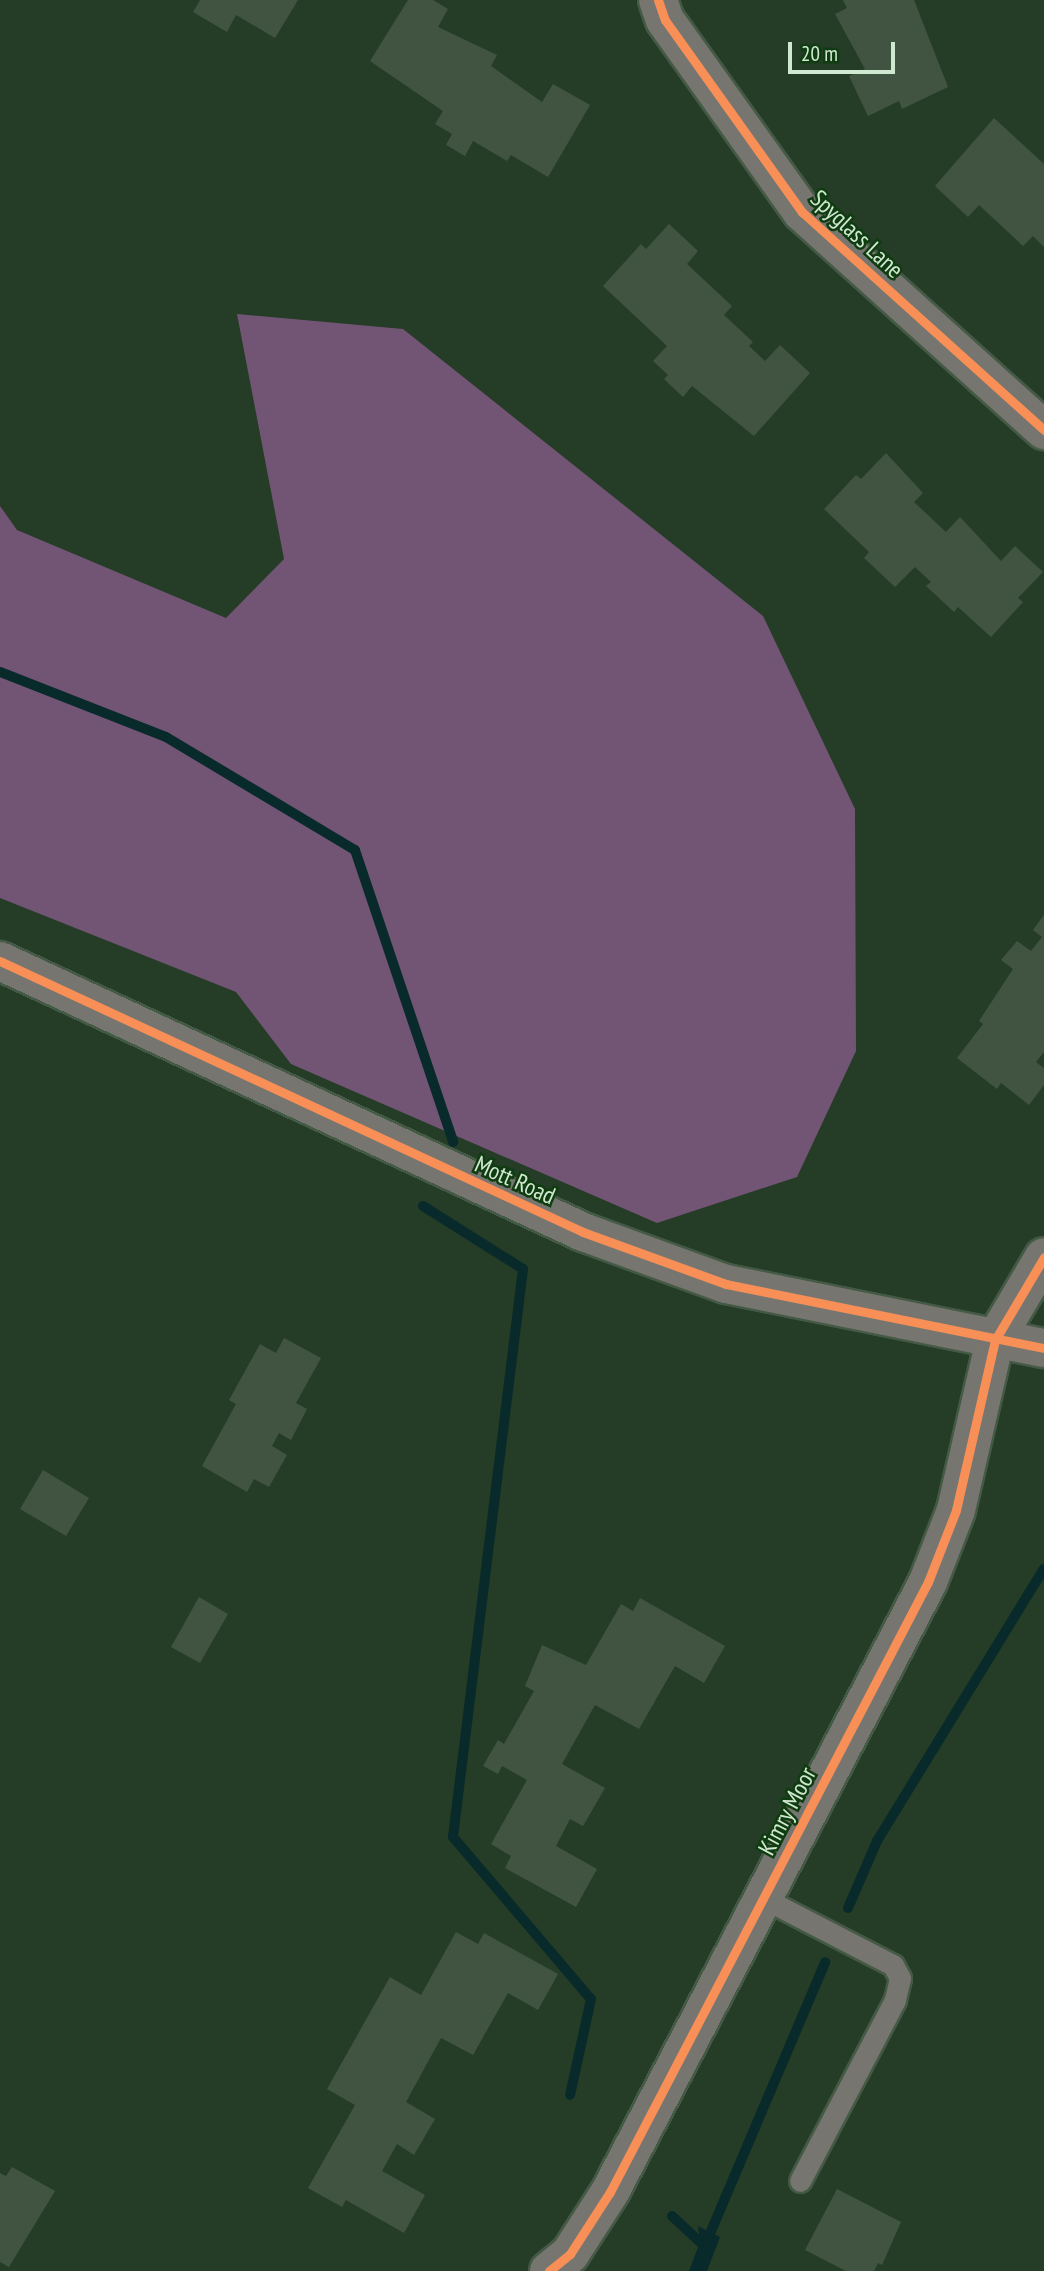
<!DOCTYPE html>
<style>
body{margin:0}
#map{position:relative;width:1044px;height:2271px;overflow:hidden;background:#253d26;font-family:"PT Sans Narrow",sans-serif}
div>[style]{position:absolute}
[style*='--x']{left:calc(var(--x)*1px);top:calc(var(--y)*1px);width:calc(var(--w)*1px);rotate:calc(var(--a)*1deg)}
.green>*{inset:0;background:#725475}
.water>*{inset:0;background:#082a2b}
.stream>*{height:10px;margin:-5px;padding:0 5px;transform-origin:5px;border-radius:5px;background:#082a2b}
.building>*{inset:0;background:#415442}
.roads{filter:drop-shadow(2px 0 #455a46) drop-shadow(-2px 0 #455a46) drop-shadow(0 2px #455a46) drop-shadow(0 -2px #455a46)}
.lane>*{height:21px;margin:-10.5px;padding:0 10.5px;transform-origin:10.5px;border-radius:10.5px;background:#77756f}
.street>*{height:38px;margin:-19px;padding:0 19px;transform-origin:19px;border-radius:19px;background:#77756f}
.cycleway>*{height:9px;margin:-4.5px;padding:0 4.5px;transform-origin:4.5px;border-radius:4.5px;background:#f78f57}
span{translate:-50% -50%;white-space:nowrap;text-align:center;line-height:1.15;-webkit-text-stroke:5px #103c12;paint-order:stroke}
.street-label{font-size:24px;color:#d0e8cf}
.scale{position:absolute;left:788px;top:42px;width:107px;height:32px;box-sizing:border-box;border:4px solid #d0e8cf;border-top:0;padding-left:9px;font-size:21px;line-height:24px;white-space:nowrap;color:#d0e8cf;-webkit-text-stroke:5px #103c12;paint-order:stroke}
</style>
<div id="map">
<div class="green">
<div style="clip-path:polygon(237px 314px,403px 329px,763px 616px,855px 809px,856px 1051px,797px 1177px,657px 1223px,291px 1064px,236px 992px,0 898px,0 506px,17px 530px,226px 618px,284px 559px)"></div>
</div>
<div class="water">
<div style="clip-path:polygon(698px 2226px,720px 2237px,707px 2271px,689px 2271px,700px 2242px)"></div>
</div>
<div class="stream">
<div style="--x:0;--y:672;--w:178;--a:21.4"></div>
<div style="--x:166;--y:737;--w:220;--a:30.9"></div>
<div style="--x:355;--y:850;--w:308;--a:71.4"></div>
<div style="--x:423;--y:1206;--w:118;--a:32.2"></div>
<div style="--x:523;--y:1269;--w:572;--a:97.03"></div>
<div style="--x:453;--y:1837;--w:213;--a:49.6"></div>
<div style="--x:591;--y:1999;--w:98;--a:102.3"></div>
<div style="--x:848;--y:1908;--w:73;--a:-66.6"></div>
<div style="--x:877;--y:1841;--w:319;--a:-58.5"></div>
<div style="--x:672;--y:2216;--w:38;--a:43"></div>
<div style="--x:706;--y:2243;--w:305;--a:-67"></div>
</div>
<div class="building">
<div style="clip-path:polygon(200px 0,298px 0,275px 38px,236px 15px,227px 32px,193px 12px)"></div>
<div style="clip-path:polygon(408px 0,433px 0,448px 9px,438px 27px,497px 55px,491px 66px,542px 102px,553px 84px,590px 105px,548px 177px,511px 155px,507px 161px,473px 141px,465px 156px,446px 145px,452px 134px,435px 124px,443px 111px,370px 61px)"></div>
<div style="clip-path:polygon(843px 0,914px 0,948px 87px,902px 109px,899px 101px,868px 116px,849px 76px,865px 69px,835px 14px,847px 8px)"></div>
<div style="clip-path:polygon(994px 118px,1044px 164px,1044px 247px,1033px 236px,1023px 246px,979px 205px,968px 217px,935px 186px)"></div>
<div style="clip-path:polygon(669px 224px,698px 251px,687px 264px,732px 306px,724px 315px,753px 342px,749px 346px,765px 361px,780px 345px,810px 373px,754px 436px,692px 386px,683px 397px,664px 379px,668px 375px,653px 361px,667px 346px,603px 286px,641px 244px,646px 249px)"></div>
<div style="clip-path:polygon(886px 453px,923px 493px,914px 502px,946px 532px,960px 517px,1001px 561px,1015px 546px,1043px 572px,1018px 598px,1023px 602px,991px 637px,958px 607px,954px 612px,926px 586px,931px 582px,915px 567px,895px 587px,864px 558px,869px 552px,824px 509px,856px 475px,861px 479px)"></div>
<div style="clip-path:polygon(1044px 915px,1044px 1052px,1036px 1062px,1044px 1068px,1044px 1085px,1029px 1105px,1001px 1083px,997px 1089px,957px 1058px,983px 1024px,979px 1021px,1013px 969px,1001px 960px,1017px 941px,1031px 951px,1042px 937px,1033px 930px)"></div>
<div style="clip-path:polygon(284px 1338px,321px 1358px,296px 1403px,307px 1409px,291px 1440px,279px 1433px,272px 1446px,287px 1455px,269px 1487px,254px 1479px,247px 1492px,202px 1466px,236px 1404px,229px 1400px,260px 1344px,276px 1353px)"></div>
<div style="clip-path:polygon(43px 1470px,89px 1498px,66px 1536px,20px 1509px)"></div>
<div style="clip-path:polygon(199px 1597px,228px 1614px,200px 1663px,171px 1647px)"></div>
<div style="clip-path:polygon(640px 1598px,725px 1646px,704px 1683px,675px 1666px,639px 1729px,595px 1705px,562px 1764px,605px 1788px,583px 1826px,570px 1819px,556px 1846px,597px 1869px,576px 1907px,505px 1868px,511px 1856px,491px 1844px,527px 1780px,502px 1766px,498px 1774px,483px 1766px,498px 1740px,504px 1744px,534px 1691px,525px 1686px,542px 1645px,586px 1665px,621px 1604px,633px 1611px)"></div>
<div style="clip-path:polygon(456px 1932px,478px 1944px,484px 1933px,558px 1974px,538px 2010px,508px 1993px,473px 2055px,441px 2038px,406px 2102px,435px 2119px,414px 2155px,397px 2144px,382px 2171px,425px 2195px,404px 2233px,346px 2200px,342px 2207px,308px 2188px,355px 2105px,327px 2089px,390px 1977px,421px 1995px)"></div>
<div style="clip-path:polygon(12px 2167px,55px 2191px,9px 2267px,0 2262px,0 2173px,6px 2176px)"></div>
<div style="clip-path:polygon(837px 2189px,901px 2222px,882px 2265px,878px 2263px,874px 2271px,846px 2271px,805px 2250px)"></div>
</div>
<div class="roads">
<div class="lane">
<div style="--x:763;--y:1898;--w:146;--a:27.3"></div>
<div style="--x:893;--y:1965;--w:15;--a:62"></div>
<div style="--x:900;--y:1978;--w:23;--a:103"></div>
<div style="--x:895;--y:2000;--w:204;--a:117.7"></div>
</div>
<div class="street">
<div style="--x:658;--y:0;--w:21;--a:71"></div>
<div style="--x:665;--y:20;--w:236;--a:54.5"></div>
<div style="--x:802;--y:212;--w:326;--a:42"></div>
<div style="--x:0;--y:961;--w:643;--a:24.93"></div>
<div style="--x:583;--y:1232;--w:152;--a:20"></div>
<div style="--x:726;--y:1284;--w:324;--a:11.4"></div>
<div style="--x:549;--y:2271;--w:27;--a:-39"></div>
<div style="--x:570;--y:2254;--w:74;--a:-57.2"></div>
<div style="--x:610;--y:2192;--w:688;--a:-62.47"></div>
<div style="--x:928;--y:1582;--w:77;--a:-68.7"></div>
<div style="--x:956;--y:1510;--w:174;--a:-77.1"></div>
<div style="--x:995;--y:1340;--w:96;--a:-59.4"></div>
</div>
</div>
<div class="cycleway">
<div style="--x:658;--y:0;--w:21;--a:71"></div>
<div style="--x:665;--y:20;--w:236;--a:54.5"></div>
<div style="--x:802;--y:212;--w:326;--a:42"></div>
<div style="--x:0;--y:961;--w:643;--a:24.93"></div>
<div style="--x:583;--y:1232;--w:152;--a:20"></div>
<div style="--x:726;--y:1284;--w:324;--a:11.4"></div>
<div style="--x:549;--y:2271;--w:27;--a:-39"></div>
<div style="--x:570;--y:2254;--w:74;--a:-57.2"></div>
<div style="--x:610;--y:2192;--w:688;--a:-62.47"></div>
<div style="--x:928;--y:1582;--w:77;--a:-68.7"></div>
<div style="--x:956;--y:1510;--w:174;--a:-77.1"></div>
<div style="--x:995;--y:1340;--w:96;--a:-59.4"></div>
</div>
<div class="street-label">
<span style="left:857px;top:234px;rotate:43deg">Spyglass Lane</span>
<span style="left:515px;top:1180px;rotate:24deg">Mott Road</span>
<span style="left:787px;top:1811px;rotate:-62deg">Kimry Moor</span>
</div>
<div class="scale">20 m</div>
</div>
